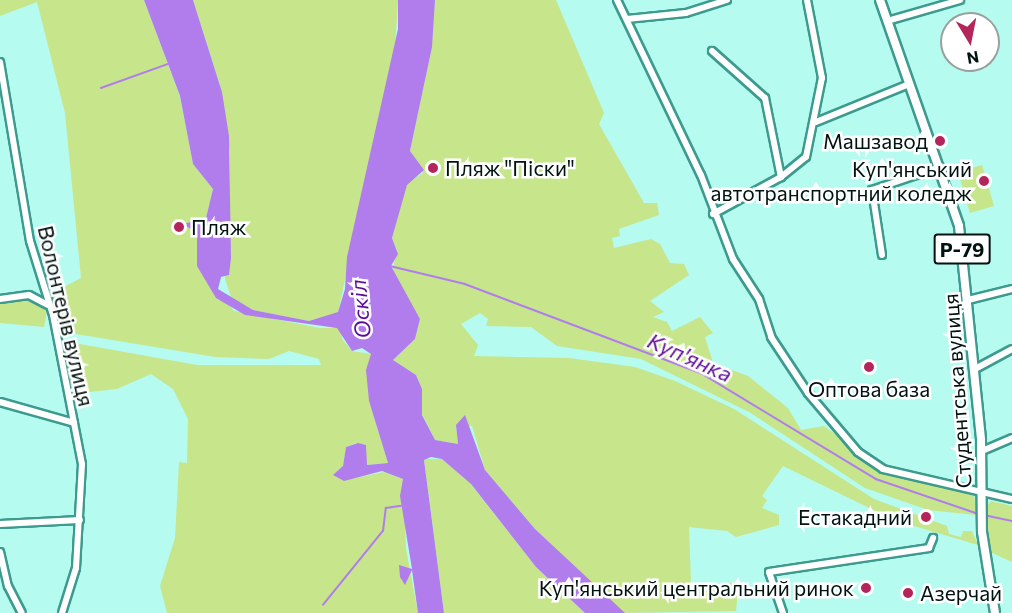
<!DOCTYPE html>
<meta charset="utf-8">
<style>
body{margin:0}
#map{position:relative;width:1012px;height:613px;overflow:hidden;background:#b5fbf0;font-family:Commissioner,sans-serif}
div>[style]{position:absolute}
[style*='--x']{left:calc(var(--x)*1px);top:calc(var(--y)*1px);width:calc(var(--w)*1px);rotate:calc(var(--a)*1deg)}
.green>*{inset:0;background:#c7e58a}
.water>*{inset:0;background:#b17dec}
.stream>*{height:1.5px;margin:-0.75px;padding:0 0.75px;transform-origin:0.75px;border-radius:0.75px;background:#b17dec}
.roads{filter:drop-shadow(2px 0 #3d9a8e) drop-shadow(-2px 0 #3d9a8e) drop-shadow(0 2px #3d9a8e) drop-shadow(0 -2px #3d9a8e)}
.minor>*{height:6px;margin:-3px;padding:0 3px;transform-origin:3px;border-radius:3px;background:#fff}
.major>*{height:8px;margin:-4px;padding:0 4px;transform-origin:4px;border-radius:4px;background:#fff}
.dots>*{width:16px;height:16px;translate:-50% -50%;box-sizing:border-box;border:3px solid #fff;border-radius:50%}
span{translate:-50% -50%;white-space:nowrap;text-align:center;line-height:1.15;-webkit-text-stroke:5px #fff;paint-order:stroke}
.shield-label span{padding:2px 4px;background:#fff;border:2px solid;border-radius:4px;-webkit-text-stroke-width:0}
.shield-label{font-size:20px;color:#001310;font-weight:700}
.poi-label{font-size:21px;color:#001310}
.right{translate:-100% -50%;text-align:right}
.left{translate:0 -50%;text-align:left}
.street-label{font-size:21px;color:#001310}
.water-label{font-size:22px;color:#5e0c97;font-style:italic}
.north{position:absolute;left:940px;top:12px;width:60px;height:60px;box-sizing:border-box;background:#fff;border:2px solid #99a19f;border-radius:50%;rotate:170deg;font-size:16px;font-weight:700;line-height:24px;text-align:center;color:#001310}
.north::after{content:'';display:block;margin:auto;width:21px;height:27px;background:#b3255b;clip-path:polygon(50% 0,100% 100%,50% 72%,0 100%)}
</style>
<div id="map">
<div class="green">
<div style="clip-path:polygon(0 0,144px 0,180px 97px,193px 164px,213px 189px,206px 218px,183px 224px,197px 233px,211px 280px,234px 311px,320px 328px,333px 328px,337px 313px,309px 321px,253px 310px,232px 300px,225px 279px,230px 252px,230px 152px,220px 85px,193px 0,398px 0,395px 49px,338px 312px,342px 339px,352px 351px,371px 354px,369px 401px,388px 463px,366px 465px,366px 445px,356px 443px,346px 447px,343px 466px,355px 478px,384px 472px,403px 479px,406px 549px,418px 613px,167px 613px,160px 586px,175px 538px,179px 462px,187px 463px,188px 419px,173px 389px,151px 374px,117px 389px,80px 393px,64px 382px,63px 341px,197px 365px,321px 365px,319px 359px,289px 351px,269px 359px,215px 357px,76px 334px,45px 297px,81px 278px,65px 113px,37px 2px,0 16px)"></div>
<div style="clip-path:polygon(435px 0,556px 0,604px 113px,599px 124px,644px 203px,657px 203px,659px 215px,619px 229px,620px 236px,612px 238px,614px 248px,651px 239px,660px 244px,670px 263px,684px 264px,689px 275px,650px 301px,664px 312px,653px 317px,667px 322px,672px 331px,700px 317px,713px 333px,705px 337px,713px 363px,748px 376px,788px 408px,801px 430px,824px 426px,883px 469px,974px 493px,976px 515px,928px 510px,865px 488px,749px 412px,641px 359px,557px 346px,531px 327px,486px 326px,488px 319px,480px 313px,461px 324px,478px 345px,474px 356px,569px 358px,635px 367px,675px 381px,734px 409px,874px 499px,947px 526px,949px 534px,961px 537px,963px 531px,972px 531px,978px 545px,894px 520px,783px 466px,762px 496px,767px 500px,762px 508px,779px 515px,779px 525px,736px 537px,727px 531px,689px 527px,691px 583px,695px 590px,739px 581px,736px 611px,623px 613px,535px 529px,485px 470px,472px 426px,456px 426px,458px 444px,435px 440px,422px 414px,422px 389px,416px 375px,393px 360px,415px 339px,420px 319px,392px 273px,397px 250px,392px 238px,406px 184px,423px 173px,410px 151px,431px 51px)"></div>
<div style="clip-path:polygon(982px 165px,994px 206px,970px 213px,958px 172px)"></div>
<div style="clip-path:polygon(25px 297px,47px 311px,44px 327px,0 323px,0 300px)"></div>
<div style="clip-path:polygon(424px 459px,442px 459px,469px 482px,536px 567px,585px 613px,444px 613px)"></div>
<div style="clip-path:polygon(991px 501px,1012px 506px,1012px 562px,988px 551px,986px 507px)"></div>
</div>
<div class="water">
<div style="clip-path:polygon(144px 0,193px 0,222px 92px,229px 136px,231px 258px,229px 275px,221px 277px,218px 289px,253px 310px,309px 321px,338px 312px,345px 289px,347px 257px,398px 29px,398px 0,435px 0,432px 47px,410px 151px,424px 170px,407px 185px,392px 238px,398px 254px,391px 266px,420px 319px,415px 339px,393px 360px,416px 375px,422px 389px,422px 415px,435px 440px,458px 444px,456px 425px,465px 415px,485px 470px,535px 529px,625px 613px,585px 613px,536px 567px,471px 484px,442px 459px,431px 457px,424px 460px,444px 613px,418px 613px,412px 570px,405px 585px,400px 577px,399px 565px,412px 569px,400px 496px,403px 479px,382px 471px,344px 481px,333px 475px,343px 466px,346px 447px,358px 443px,366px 445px,367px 465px,388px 463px,369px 401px,366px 370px,371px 354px,362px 348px,352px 351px,337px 328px,245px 315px,216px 298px,197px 266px,197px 233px,183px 224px,206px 218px,213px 189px,193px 164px,180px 96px)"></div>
</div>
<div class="stream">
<div style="--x:101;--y:88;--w:71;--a:-19.7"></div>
<div style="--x:390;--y:266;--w:77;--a:13.5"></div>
<div style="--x:465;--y:284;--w:252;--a:20.7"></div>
<div style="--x:701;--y:373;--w:205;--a:31.2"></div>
<div style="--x:876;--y:479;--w:109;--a:18.8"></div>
<div style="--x:984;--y:515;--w:29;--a:12"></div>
<div style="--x:323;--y:605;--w:95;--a:-51"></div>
<div style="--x:383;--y:531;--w:23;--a:-83"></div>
<div style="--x:386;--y:508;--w:15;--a:-8"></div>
</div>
<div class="roads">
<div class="minor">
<div style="--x:617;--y:0;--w:194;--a:64.4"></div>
<div style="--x:701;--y:175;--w:90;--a:69.1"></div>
<div style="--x:733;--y:259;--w:48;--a:57"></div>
<div style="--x:759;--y:299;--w:40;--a:72"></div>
<div style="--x:771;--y:337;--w:67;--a:56.5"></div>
<div style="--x:808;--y:393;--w:77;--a:49.7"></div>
<div style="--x:858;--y:452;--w:30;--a:34"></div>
<div style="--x:883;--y:469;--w:132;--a:13.1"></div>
<div style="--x:627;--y:19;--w:59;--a:-5.8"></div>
<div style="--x:686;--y:13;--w:43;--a:-17.6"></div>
<div style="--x:887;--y:21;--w:76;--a:-16"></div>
<div style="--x:712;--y:51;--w:71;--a:41.6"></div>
<div style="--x:765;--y:98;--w:81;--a:78.6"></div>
<div style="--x:0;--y:62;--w:181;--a:80.5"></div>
<div style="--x:30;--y:241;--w:77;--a:72.7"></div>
<div style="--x:53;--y:315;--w:152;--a:79"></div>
<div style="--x:82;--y:464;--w:104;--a:93.3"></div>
<div style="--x:76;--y:568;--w:47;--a:107.3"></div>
<div style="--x:816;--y:122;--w:100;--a:-22.2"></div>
<div style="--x:713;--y:214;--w:77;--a:-28.6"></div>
<div style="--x:781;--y:177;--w:32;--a:-39"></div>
<div style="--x:806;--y:157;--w:81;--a:-78.6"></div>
<div style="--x:822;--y:78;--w:79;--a:-100.9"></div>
<div style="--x:882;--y:255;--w:66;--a:-98.7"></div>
<div style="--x:872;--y:190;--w:72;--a:-18.7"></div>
<div style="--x:0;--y:299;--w:29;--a:-8"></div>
<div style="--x:29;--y:295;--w:21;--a:28"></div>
<div style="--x:968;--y:300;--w:45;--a:-14"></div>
<div style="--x:975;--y:369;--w:42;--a:-28.4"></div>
<div style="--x:0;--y:402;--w:77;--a:15.8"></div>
<div style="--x:982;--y:451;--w:33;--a:-23"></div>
<div style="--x:0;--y:524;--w:80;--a:-2.9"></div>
<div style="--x:0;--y:552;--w:35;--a:77"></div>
<div style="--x:8;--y:586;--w:30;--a:63"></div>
<div style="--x:783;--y:613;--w:43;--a:-108.9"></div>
<div style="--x:769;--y:572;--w:162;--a:-8.5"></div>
<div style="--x:929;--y:548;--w:11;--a:-68"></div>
</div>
<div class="major">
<div style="--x:880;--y:0;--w:239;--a:70.7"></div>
<div style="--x:959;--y:226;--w:215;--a:84.1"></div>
<div style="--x:981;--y:440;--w:92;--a:89.4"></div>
<div style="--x:982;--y:532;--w:82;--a:80.9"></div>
</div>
</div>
<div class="dots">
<div style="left:940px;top:141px;background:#b3255b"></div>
<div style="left:433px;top:168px;background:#b3255b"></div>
<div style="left:984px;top:181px;background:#b3255b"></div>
<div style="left:179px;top:227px;background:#b3255b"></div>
<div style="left:869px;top:367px;background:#b3255b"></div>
<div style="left:926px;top:517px;background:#b3255b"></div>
<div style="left:866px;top:588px;background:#b3255b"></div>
<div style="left:908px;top:593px;background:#b3255b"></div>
</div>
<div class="shield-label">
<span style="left:962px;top:249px">Р-79</span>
</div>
<div class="poi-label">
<span class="right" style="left:928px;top:141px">Машзавод</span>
<span class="left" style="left:445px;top:168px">Пляж "Піски"</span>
<span class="right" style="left:972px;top:181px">Куп'янський<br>автотранспортний коледж</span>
<span class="left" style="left:191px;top:227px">Пляж</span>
<span style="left:869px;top:389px">Оптова база</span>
<span class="right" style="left:912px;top:517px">Естакадний</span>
<span class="right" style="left:854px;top:588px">Куп'янський центральний ринок</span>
<span class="left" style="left:920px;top:593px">Азерчай</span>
</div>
<div class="street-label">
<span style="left:66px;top:316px;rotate:77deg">Волонтерів вулиця</span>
<span style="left:957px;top:391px;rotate:-94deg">Студентська вулиця</span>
</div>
<div class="water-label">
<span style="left:360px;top:309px;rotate:-95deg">Оскіл</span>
<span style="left:690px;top:357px;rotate:24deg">Куп'янка</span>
</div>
<div class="north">N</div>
</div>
